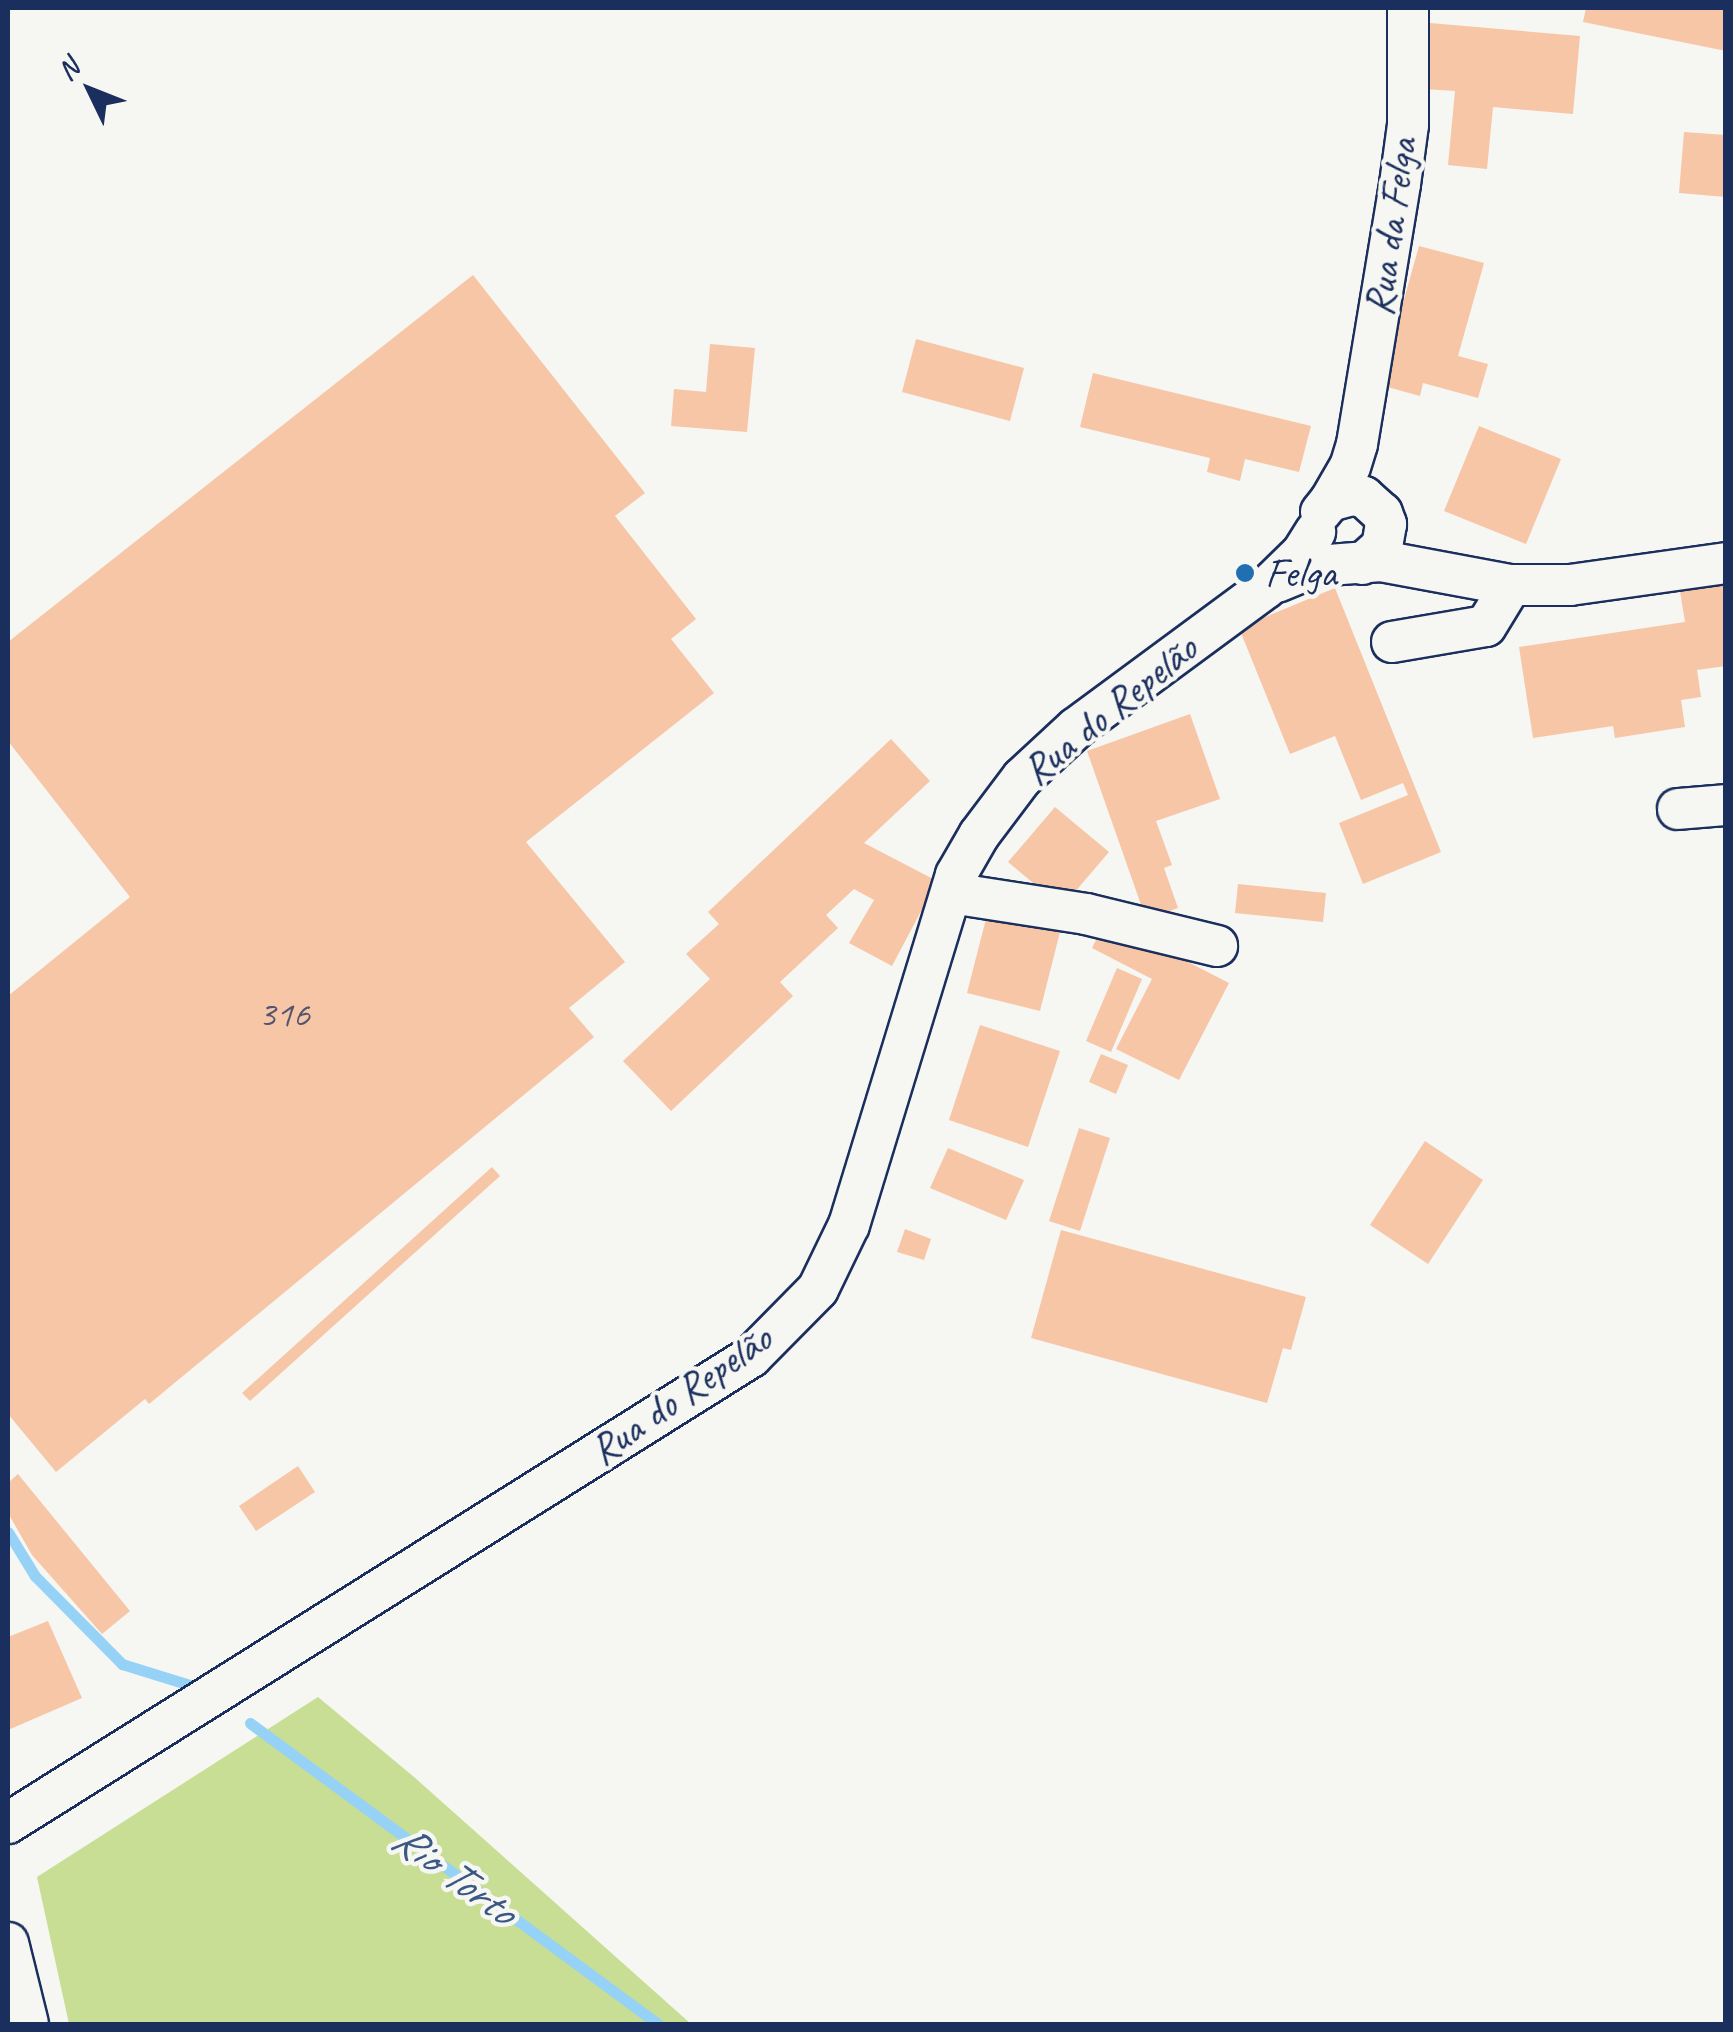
<!DOCTYPE html>
<meta charset="utf-8">
<style>
body{margin:0}
#map{position:relative;width:1733px;height:2032px;overflow:hidden;background:#f6f6f2;font-family:Caveat,sans-serif}
div>[style]{position:absolute}
[style*='--x']{left:calc(var(--x)*1px);top:calc(var(--y)*1px);width:calc(var(--w)*1px);rotate:calc(var(--a)*1deg)}
.green>*{inset:0;background:#c7de94}
.stream>*{height:11px;margin:-5.5px;padding:0 5.5px;transform-origin:5.5px;border-radius:5.5px;background:#96d2f6}
.building>*{inset:0;background:#f7c6a7}
.roads{filter:drop-shadow(2px 0 #1b2f5e) drop-shadow(-2px 0 #1b2f5e) drop-shadow(0 2px #1b2f5e) drop-shadow(0 -2px #1b2f5e)}
.minor>*{height:40px;margin:-20px;padding:0 20px;transform-origin:20px;border-radius:20px;background:#f6f6f2}
.dots>*{width:28px;height:28px;translate:-50% -50%;box-sizing:border-box;border:5px solid #f6f6f2;border-radius:50%}
span{translate:-50% -50%;white-space:nowrap;text-align:center;line-height:1.15;-webkit-text-stroke:9px #f6f6f2;paint-order:stroke}
.number-label{font-size:38px;color:#525570}
.number-label span{-webkit-text-stroke-width:0}
.street-label{font-size:42px;color:#1b2f5e}
.poi-label{font-size:42px;color:#1b2f5e}
.left{translate:0 -50%;text-align:left}
.water-label{font-size:45px;color:#3a5884;font-style:italic}
.frame{position:absolute;inset:0;border:10px solid #1b2f5e;pointer-events:none}
.north{position:absolute;left:40px;top:40px;width:100px;height:100px;-webkit-text-stroke:8px #f6f6f2;paint-order:stroke;rotate:313deg;font-size:28px;font-weight:700;line-height:40px;text-align:center;color:#1b2f5e}
.north::after{content:'';display:block;margin:auto;width:35px;height:45px;background:#1b2f5e;clip-path:polygon(50% 0,100% 100%,50% 72%,0 100%)}
</style>
<div id="map">
<div class="green">
<div style="clip-path:polygon(318px 1697px,414px 1777px,691px 2024px,69px 2024px,37px 1877px)"></div>
</div>
<div class="stream">
<div style="--x:8;--y:1532;--w:52;--a:58.5"></div>
<div style="--x:35;--y:1576;--w:124;--a:45.3"></div>
<div style="--x:122;--y:1664;--w:71;--a:17.2"></div>
<div style="--x:250;--y:1723;--w:507;--a:36.42"></div>
</div>
<div class="building">
<div style="clip-path:polygon(1586px 8px,1726px 8px,1726px 51px,1583px 22px)"></div>
<div style="clip-path:polygon(1430px 23px,1580px 36px,1573px 114px,1493px 107px,1487px 169px,1448px 165px,1455px 91px,1424px 89px)"></div>
<div style="clip-path:polygon(1684px 132px,1726px 135px,1726px 197px,1679px 193px)"></div>
<div style="clip-path:polygon(1419px 246px,1484px 263px,1458px 356px,1488px 364px,1478px 398px,1423px 383px,1420px 396px,1380px 385px)"></div>
<div style="clip-path:polygon(473px 275px,645px 493px,615px 516px,696px 619px,671px 639px,714px 693px,526px 842px,625px 962px,569px 1008px,594px 1037px,149px 1404px,145px 1399px,56px 1472px,8px 1414px,8px 996px,130px 897px,8px 741px,8px 642px)"></div>
<div style="clip-path:polygon(916px 339px,1024px 368px,1010px 421px,902px 392px)"></div>
<div style="clip-path:polygon(710px 344px,755px 348px,747px 432px,671px 426px,674px 389px,706px 392px)"></div>
<div style="clip-path:polygon(1093px 373px,1311px 426px,1299px 472px,1245px 459px,1240px 481px,1207px 472px,1210px 458px,1080px 427px)"></div>
<div style="clip-path:polygon(1479px 426px,1561px 459px,1526px 544px,1444px 511px)"></div>
<div style="clip-path:polygon(1726px 572px,1726px 666px,1697px 670px,1701px 697px,1681px 700px,1685px 727px,1615px 738px,1613px 726px,1533px 738px,1519px 647px,1685px 622px,1678px 579px)"></div>
<div style="clip-path:polygon(1335px 588px,1441px 852px,1363px 884px,1339px 823px,1408px 795px,1403px 783px,1361px 800px,1335px 736px,1290px 754px,1239px 628px)"></div>
<div style="clip-path:polygon(1190px 714px,1220px 799px,1156px 821px,1172px 865px,1164px 868px,1178px 908px,1146px 919px,1087px 751px)"></div>
<div style="clip-path:polygon(891px 739px,930px 781px,864px 843px,937px 881px,892px 966px,849px 943px,874px 900px,854px 889px,826px 915px,838px 928px,780px 982px,793px 996px,671px 1111px,623px 1061px,710px 979px,686px 954px,719px 924px,708px 912px)"></div>
<div style="clip-path:polygon(1055px 807px,1109px 852px,1062px 907px,1008px 862px)"></div>
<div style="clip-path:polygon(1238px 884px,1326px 893px,1323px 922px,1235px 913px)"></div>
<div style="clip-path:polygon(988px 911px,1061px 928px,1040px 1011px,967px 993px)"></div>
<div style="clip-path:polygon(1106px 920px,1229px 983px,1179px 1080px,1116px 1049px,1152px 979px,1092px 948px)"></div>
<div style="clip-path:polygon(1117px 968px,1142px 979px,1111px 1052px,1086px 1041px)"></div>
<div style="clip-path:polygon(980px 1025px,1060px 1051px,1028px 1147px,949px 1120px)"></div>
<div style="clip-path:polygon(1101px 1054px,1128px 1065px,1116px 1094px,1089px 1082px)"></div>
<div style="clip-path:polygon(1079px 1128px,1110px 1138px,1080px 1231px,1049px 1221px)"></div>
<div style="clip-path:polygon(1425px 1141px,1483px 1180px,1428px 1264px,1370px 1225px)"></div>
<div style="clip-path:polygon(948px 1148px,1024px 1180px,1006px 1220px,930px 1188px)"></div>
<div style="clip-path:polygon(492px 1167px,500px 1176px,250px 1401px,242px 1393px)"></div>
<div style="clip-path:polygon(905px 1229px,931px 1239px,924px 1260px,897px 1252px)"></div>
<div style="clip-path:polygon(1061px 1230px,1306px 1297px,1291px 1350px,1283px 1348px,1267px 1403px,1031px 1338px)"></div>
<div style="clip-path:polygon(298px 1466px,315px 1492px,256px 1531px,239px 1506px)"></div>
<div style="clip-path:polygon(18px 1474px,130px 1611px,102px 1634px,32px 1555px,8px 1513px,8px 1483px)"></div>
<div style="clip-path:polygon(48px 1621px,82px 1698px,8px 1730px,8px 1637px)"></div>
</div>
<div class="roads">
<div class="minor">
<div style="--x:1330;--y:501;--w:39;--a:-60"></div>
<div style="--x:1350;--y:467;--w:24;--a:-73"></div>
<div style="--x:1357;--y:444;--w:264;--a:-80.6"></div>
<div style="--x:1400;--y:184;--w:60;--a:-82.3"></div>
<div style="--x:1408;--y:125;--w:117;--a:-90"></div>
<div style="--x:1321;--y:512;--w:14;--a:-51"></div>
<div style="--x:1330;--y:501;--w:23;--a:-15"></div>
<div style="--x:1352;--y:495;--w:12;--a:9"></div>
<div style="--x:1364;--y:497;--w:24;--a:42"></div>
<div style="--x:1382;--y:513;--w:12;--a:70"></div>
<div style="--x:1386;--y:524;--w:22;--a:100"></div>
<div style="--x:1382;--y:546;--w:27;--a:138"></div>
<div style="--x:1277;--y:582;--w:42;--a:-22.3"></div>
<div style="--x:1316;--y:566;--w:65;--a:-4.4"></div>
<div style="--x:1381;--y:561;--w:132;--a:10.5"></div>
<div style="--x:1511;--y:585;--w:59;--a:0"></div>
<div style="--x:1570;--y:585;--w:158;--a:-8"></div>
<div style="--x:1392;--y:642;--w:95;--a:-9.7"></div>
<div style="--x:1486;--y:626;--w:48;--a:-58.6"></div>
<div style="--x:1678;--y:809;--w:48;--a:-4.8"></div>
<div style="--x:951;--y:893;--w:137;--a:8.8"></div>
<div style="--x:1086;--y:914;--w:135;--a:13.7"></div>
<div style="--x:8;--y:1823;--w:877;--a:-32.1"></div>
<div style="--x:751;--y:1357;--w:95;--a:-45.4"></div>
<div style="--x:818;--y:1289;--w:71;--a:-64.2"></div>
<div style="--x:849;--y:1225;--w:366;--a:-73"></div>
<div style="--x:956;--y:875;--w:46;--a:-60.1"></div>
<div style="--x:979;--y:835;--w:71;--a:-53"></div>
<div style="--x:1022;--y:778;--w:74;--a:-42.8"></div>
<div style="--x:1076;--y:728;--w:236;--a:-36.4"></div>
<div style="--x:1266;--y:588;--w:50;--a:-44.2"></div>
<div style="--x:1302;--y:553;--w:25;--a:-58"></div>
<div style="--x:8;--y:1943;--w:83;--a:76.1"></div>
</div>
</div>
<div class="dots">
<div style="left:1245px;top:573px;background:#1f6fb2"></div>
</div>
<div class="number-label">
<span style="left:284px;top:1014px">316</span>
</div>
<div class="street-label">
<span style="left:1391px;top:227px;rotate:-82deg">Rua da Felga</span>
<span style="left:1110px;top:710px;rotate:-39deg">Rua do Repelão</span>
<span style="left:681px;top:1395px;rotate:-35deg">Rua do Repelão</span>
</div>
<div class="poi-label">
<span class="left" style="left:1265px;top:573px">Felga</span>
</div>
<div class="water-label">
<span style="left:454px;top:1874px;rotate:36deg">Rio Torto</span>
</div>
<div class="frame"></div>
<div class="north">N</div>
</div>
